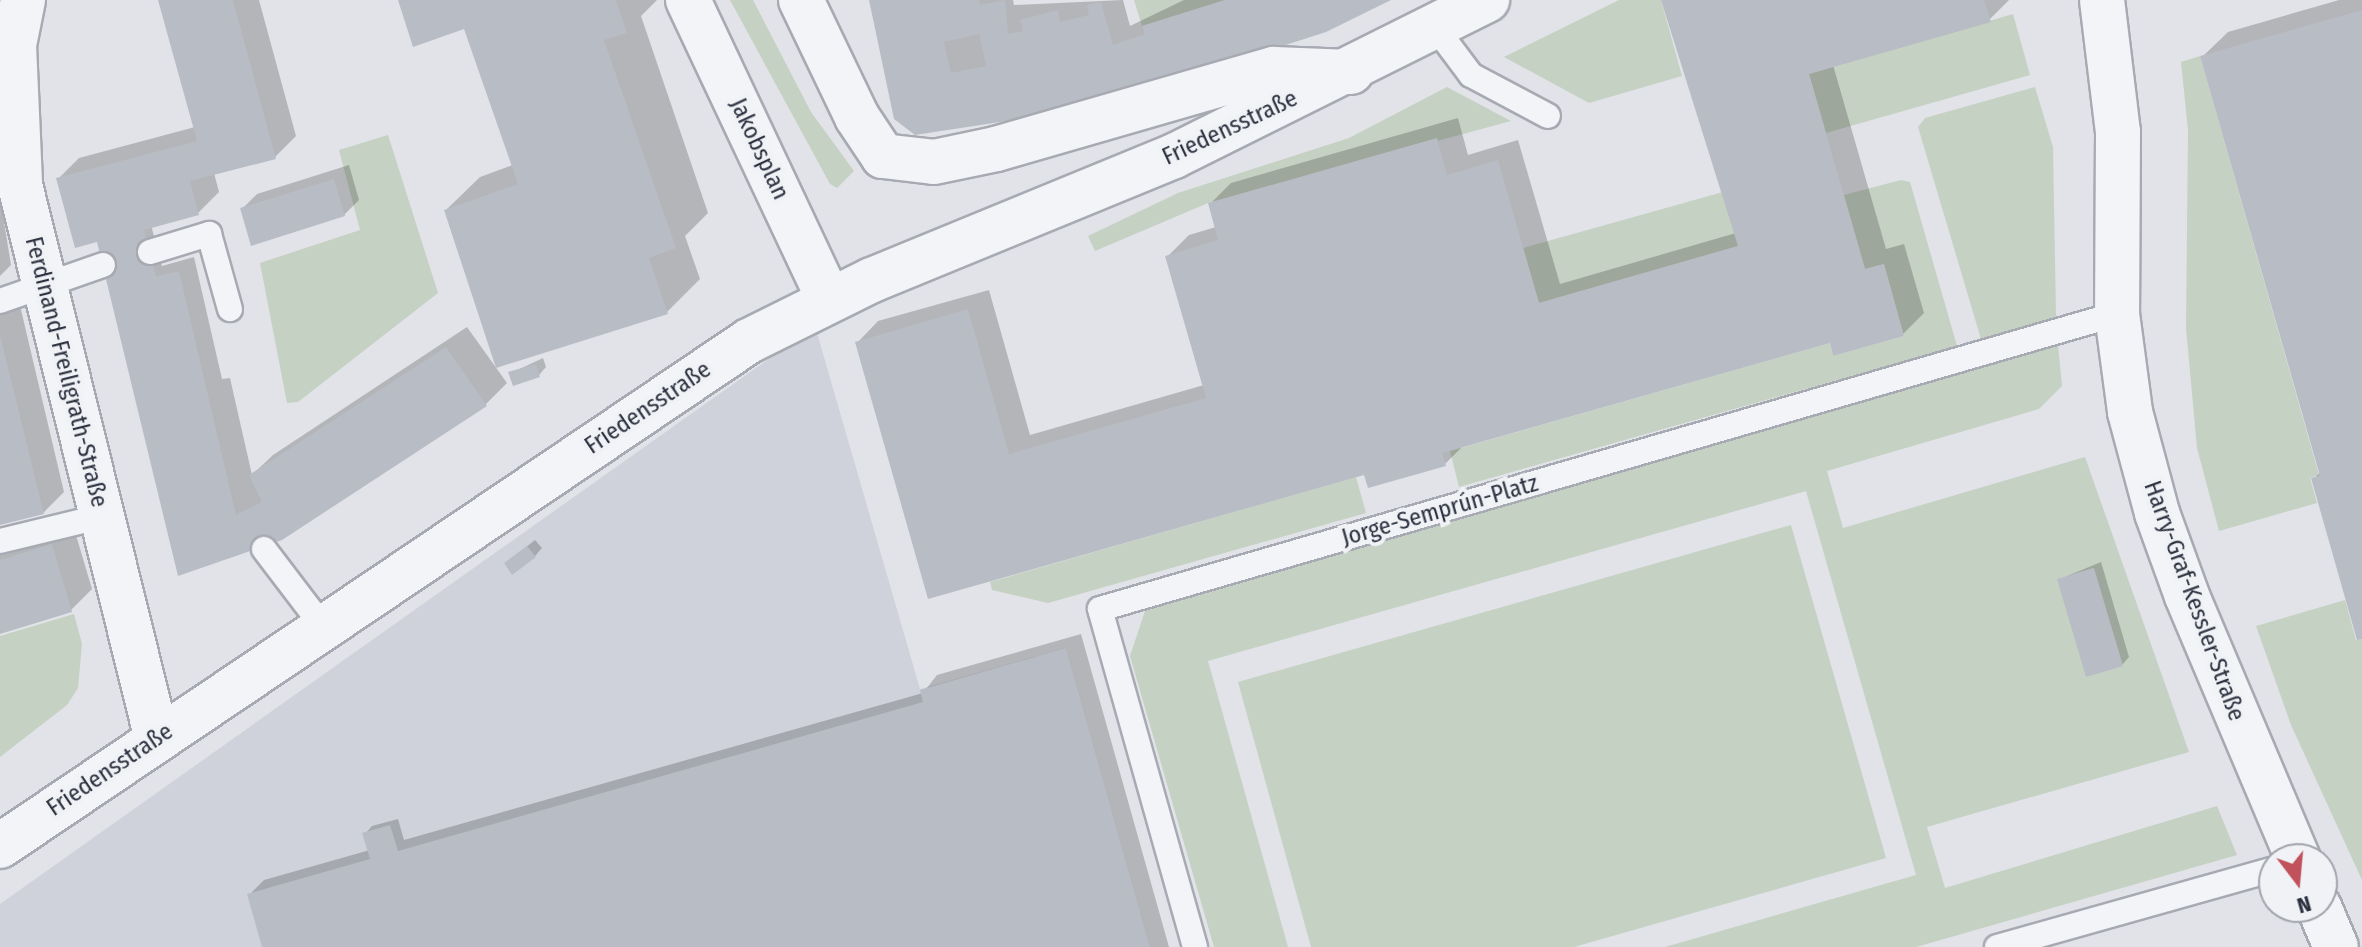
<!DOCTYPE html>
<meta charset="utf-8">
<style>
body{margin:0}
#map{position:relative;width:2362px;height:947px;overflow:hidden;background:#e1e3e8;font-family:"Fira Sans Condensed",sans-serif}
div>[style]{position:absolute}
[style*='--x']{left:calc(var(--x)*1px);top:calc(var(--y)*1px);width:calc(var(--w)*1px);rotate:calc(var(--a)*1deg)}
.built>*{inset:0;background:#cfd2da}
.green>*{inset:0;background:#c5d1c2}
.shadow>*{inset:0;background:#0003}
.building>*{inset:0;background:#b8bcc4}
.roads{filter:drop-shadow(2px 0 #a7aab2) drop-shadow(-2px 0 #a7aab2) drop-shadow(0 2px #a7aab2) drop-shadow(0 -2px #a7aab2)}
.service>*{height:24px;margin:-12px;padding:0 12px;transform-origin:12px;border-radius:12px;background:#f3f4f7}
.minor>*{height:44px;margin:-22px;padding:0 22px;transform-origin:22px;border-radius:22px;background:#f3f4f7}
.tertiary>*{height:44px;margin:-22px;padding:0 22px;transform-origin:22px;border-radius:22px;background:#f3f4f7}
span{translate:-50% -50%;white-space:nowrap;text-align:center;line-height:1.15;-webkit-text-stroke:8px #f0f2f6;paint-order:stroke}
.street-label{font-size:24px;color:#2b303e}
.north{position:absolute;left:2258px;top:843px;width:80px;height:80px;box-sizing:border-box;background:#f0f2f6;border:2px solid #a1a4ac;border-radius:50%;rotate:164deg;font-size:22px;font-weight:700;line-height:32px;text-align:center;color:#2b303e}
.north::after{content:'';display:block;margin:auto;width:28px;height:36px;background:#c1515b;clip-path:polygon(50% 0,100% 100%,50% 72%,0 100%)}
</style>
<div id="map">
<div class="built">
<div style="clip-path:polygon(815px 326px,920px 689px,1066px 648px,1150px 947px,0 947px,0 904px)"></div>
</div>
<div class="green">
<div style="clip-path:polygon(730px 0,753px 0,811px 112px,854px 171px,837px 188px,830px 184px)"></div>
<div style="clip-path:polygon(1134px 0,1225px 0,1142px 26px)"></div>
<div style="clip-path:polygon(1619px 0,1661px 0,1682px 76px,1589px 103px,1504px 57px)"></div>
<div style="clip-path:polygon(2013px 14px,2030px 75px,1826px 133px,1809px 74px)"></div>
<div style="clip-path:polygon(2200px 56px,2319px 475px,2310px 478px,2317px 503px,2219px 531px,2197px 448px,2186px 328px,2188px 130px,2181px 62px)"></div>
<div style="clip-path:polygon(1447px 87px,1511px 121px,1208px 203px,1095px 251px,1088px 236px,1178px 193px,1349px 138px)"></div>
<div style="clip-path:polygon(2035px 87px,2053px 147px,2056px 317px,1981px 339px,1918px 127px,1925px 118px)"></div>
<div style="clip-path:polygon(388px 135px,438px 293px,298px 402px,287px 403px,260px 263px,360px 230px,339px 150px)"></div>
<div style="clip-path:polygon(1901px 180px,1910px 182px,1957px 346px,1459px 487px,1450px 451px,1830px 343px,1833px 356px,1904px 336px,1884px 264px,1865px 269px,1844px 195px)"></div>
<div style="clip-path:polygon(1723px 192px,1738px 246px,1539px 303px,1523px 248px)"></div>
<div style="clip-path:polygon(evenodd,2058px 345px,2062px 386px,2039px 409px,1827px 471px,1843px 528px,2085px 457px,2189px 752px,1927px 827px,1945px 888px,2217px 806px,2237px 855px,1916px 947px,1665px 947px,1916px 875px,1806px 491px,1208px 661px,1288px 947px,1214px 947px,1130px 656px,1145px 611px,2058px 345px,2093px 568px,2123px 666px,2058px 579px,2093px 568px)"></div>
<div style="clip-path:polygon(1356px 477px,1366px 513px,1048px 603px,992px 590px,990px 582px)"></div>
<div style="clip-path:polygon(1791px 525px,1886px 858px,1574px 947px,1311px 947px,1238px 682px)"></div>
<div style="clip-path:polygon(2345px 600px,2356px 640px,2362px 639px,2362px 880px,2291px 725px,2256px 626px)"></div>
<div style="clip-path:polygon(74px 614px,82px 644px,78px 688px,67px 705px,0 757px,0 636px)"></div>
</div>
<div class="shadow">
<div style="clip-path:polygon(160px 0,259px 0,296px 136px,275px 157px,214px 173px,219px 192px,198px 213px,151px 225px,162px 266px,194px 257px,222px 379px,230px 378px,252px 475px,273px 455px,467px 327px,507px 383px,486px 404px,281px 538px,179px 574px,99px 243px,58px 179px,79px 158px,195px 127px)"></div>
<div style="clip-path:polygon(400px 0,657px 0,641px 16px,708px 213px,685px 236px,700px 279px,667px 312px,446px 210px,480px 177px,513px 165px,465px 26px)"></div>
<div style="clip-path:polygon(871px 0,1013px 0,1014px 5px,1123px 0,1130px 26px,1184px 0,1382px 0,915px 133px)"></div>
<div style="clip-path:polygon(1663px 0,2009px 0,1989px 20px,1833px 65px,1886px 249px,1904px 244px,1924px 313px,1903px 334px,1831px 340px,1464px 445px,1445px 464px,1365px 472px,929px 596px,857px 343px,878px 321px,989px 290px,1030px 435px,1204px 385px,1168px 256px,1189px 235px,1216px 227px,1210px 204px,1231px 183px,1458px 118px,1468px 155px,1518px 140px,1560px 284px,1736px 233px)"></div>
<div style="clip-path:polygon(2339px 0,2362px 0,2362px 637px,2313px 479px,2321px 472px,2202px 57px,2228px 32px)"></div>
<div style="clip-path:polygon(349px 165px,359px 200px,344px 215px,242px 209px,257px 194px)"></div>
<div style="clip-path:polygon(0 197px,11px 265px,0 276px)"></div>
<div style="clip-path:polygon(18px 297px,64px 492px,43px 513px,0 523px,0 301px)"></div>
<div style="clip-path:polygon(543px 358px,546px 367px,539px 375px,511px 373px)"></div>
<div style="clip-path:polygon(73px 525px,92px 589px,71px 610px,0 631px,0 547px)"></div>
<div style="clip-path:polygon(535px 540px,542px 548px,535px 556px,506px 563px)"></div>
<div style="clip-path:polygon(2101px 562px,2129px 657px,2122px 665px,2060px 579px)"></div>
<div style="clip-path:polygon(1081px 634px,1169px 947px,264px 947px,249px 895px,264px 880px,370px 850px,365px 834px,372px 826px,398px 819px,404px 840px,923px 693px,937px 675px)"></div>
</div>
<div class="building">
<div style="clip-path:polygon(158px 0,233px 0,276px 159px,190px 181px,199px 215px,144px 230px,156px 276px,179px 271px,236px 515px,262px 502px,249px 475px,446px 347px,487px 406px,282px 540px,178px 576px,97px 242px,75px 248px,56px 178px,197px 141px)"></div>
<div style="clip-path:polygon(398px 0,616px 0,627px 33px,604px 40px,676px 248px,649px 258px,668px 314px,496px 368px,444px 210px,518px 184px,464px 29px,413px 47px)"></div>
<div style="clip-path:polygon(evenodd,869px 0,979px 0,980px 5px,1005px 0,1008px 34px,1023px 31px,1020px 20px,1058px 10px,1060px 22px,1089px 15px,1087px 5px,1101px 2px,1113px 45px,1145px 34px,1142px 26px,1225px 0,1391px 0,1326px 32px,1264px 52px,1020px 119px,915px 135px,894px 119px,869px 0,979px 34px,986px 66px,951px 73px,944px 42px,979px 34px)"></div>
<div style="clip-path:polygon(1661px 0,1984px 0,1991px 22px,1809px 74px,1865px 269px,1884px 264px,1904px 336px,1833px 356px,1830px 343px,1442px 453px,1446px 466px,1368px 488px,1364px 475px,928px 599px,855px 342px,968px 309px,1009px 454px,1206px 398px,1165px 256px,1218px 240px,1208px 203px,1437px 138px,1447px 175px,1498px 160px,1539px 303px,1738px 246px)"></div>
<div style="clip-path:polygon(2362px 10px,2362px 639px,2357px 640px,2311px 478px,2320px 476px,2200px 56px)"></div>
<div style="clip-path:polygon(334px 179px,345px 216px,251px 246px,240px 208px)"></div>
<div style="clip-path:polygon(0 335px,44px 514px,0 525px)"></div>
<div style="clip-path:polygon(536px 364px,540px 377px,513px 386px,508px 372px)"></div>
<div style="clip-path:polygon(52px 544px,72px 612px,0 634px,0 560px)"></div>
<div style="clip-path:polygon(527px 546px,536px 557px,512px 575px,504px 563px)"></div>
<div style="clip-path:polygon(2094px 568px,2123px 666px,2086px 677px,2057px 579px)"></div>
<div style="clip-path:polygon(1066px 648px,1150px 947px,262px 947px,247px 894px,370px 859px,362px 833px,390px 825px,398px 851px,923px 702px,920px 690px)"></div>
</div>
<div class="roads">
<div class="service">
<div style="--x:1435;--y:27;--w:60;--a:53.1"></div>
<div style="--x:1471;--y:75;--w:87;--a:28"></div>
<div style="--x:150;--y:252;--w:62;--a:-17"></div>
<div style="--x:209;--y:234;--w:78;--a:74.4"></div>
<div style="--x:0;--y:301;--w:109;--a:-19.3"></div>
<div style="--x:0;--y:541;--w:106;--a:-13.6"></div>
<div style="--x:264;--y:549;--w:96;--a:52.7"></div>
<div style="--x:1195;--y:947;--w:351;--a:-105.7"></div>
<div style="--x:1100;--y:609;--w:1059;--a:-16.18"></div>
<div style="--x:1997;--y:947;--w:288;--a:-15.7"></div>
</div>
<div class="minor">
<div style="--x:23;--y:0;--w:46;--a:101.3"></div>
<div style="--x:14;--y:45;--w:140;--a:87.5"></div>
<div style="--x:20;--y:185;--w:571;--a:76.11"></div>
<div style="--x:688;--y:0;--w:331;--a:64.8"></div>
<div style="--x:801;--y:0;--w:130;--a:64.4"></div>
<div style="--x:857;--y:117;--w:47;--a:56.3"></div>
<div style="--x:883;--y:156;--w:51;--a:6.7"></div>
<div style="--x:934;--y:162;--w:63;--a:-11.8"></div>
<div style="--x:996;--y:149;--w:289;--a:-16.1"></div>
<div style="--x:1274;--y:69;--w:77;--a:2.2"></div>
</div>
<div class="tertiary">
<div style="--x:2102;--y:0;--w:133;--a:83.1"></div>
<div style="--x:2118;--y:132;--w:182;--a:90.3"></div>
<div style="--x:2117;--y:314;--w:99;--a:82.4"></div>
<div style="--x:2130;--y:412;--w:105;--a:75"></div>
<div style="--x:2157;--y:513;--w:88;--a:70.1"></div>
<div style="--x:2187;--y:596;--w:285;--a:67.1"></div>
<div style="--x:0;--y:846;--w:903;--a:-33.99"></div>
<div style="--x:749;--y:341;--w:137;--a:-26.4"></div>
<div style="--x:872;--y:280;--w:326;--a:-22.3"></div>
<div style="--x:1174;--y:156;--w:350;--a:-26.5"></div>
<div style="--x:2319;--y:907;--w:43;--a:67"></div>
</div>
</div>
<div class="street-label">
<span style="left:1230px;top:128px;rotate:-25deg">Friedensstraße</span>
<span style="left:759px;top:149px;rotate:65deg">Jakobsplan</span>
<span style="left:66px;top:372px;rotate:76deg">Ferdinand-Freiligrath-Straße</span>
<span style="left:648px;top:408px;rotate:-34deg">Friedensstraße</span>
<span style="left:1440px;top:511px;rotate:-16deg">Jorge-Semprún-Platz</span>
<span style="left:2194px;top:601px;rotate:70deg">Harry-Graf-Kessler-Straße</span>
<span style="left:110px;top:770px;rotate:-34deg">Friedensstraße</span>
</div>
<div class="north">N</div>
</div>
